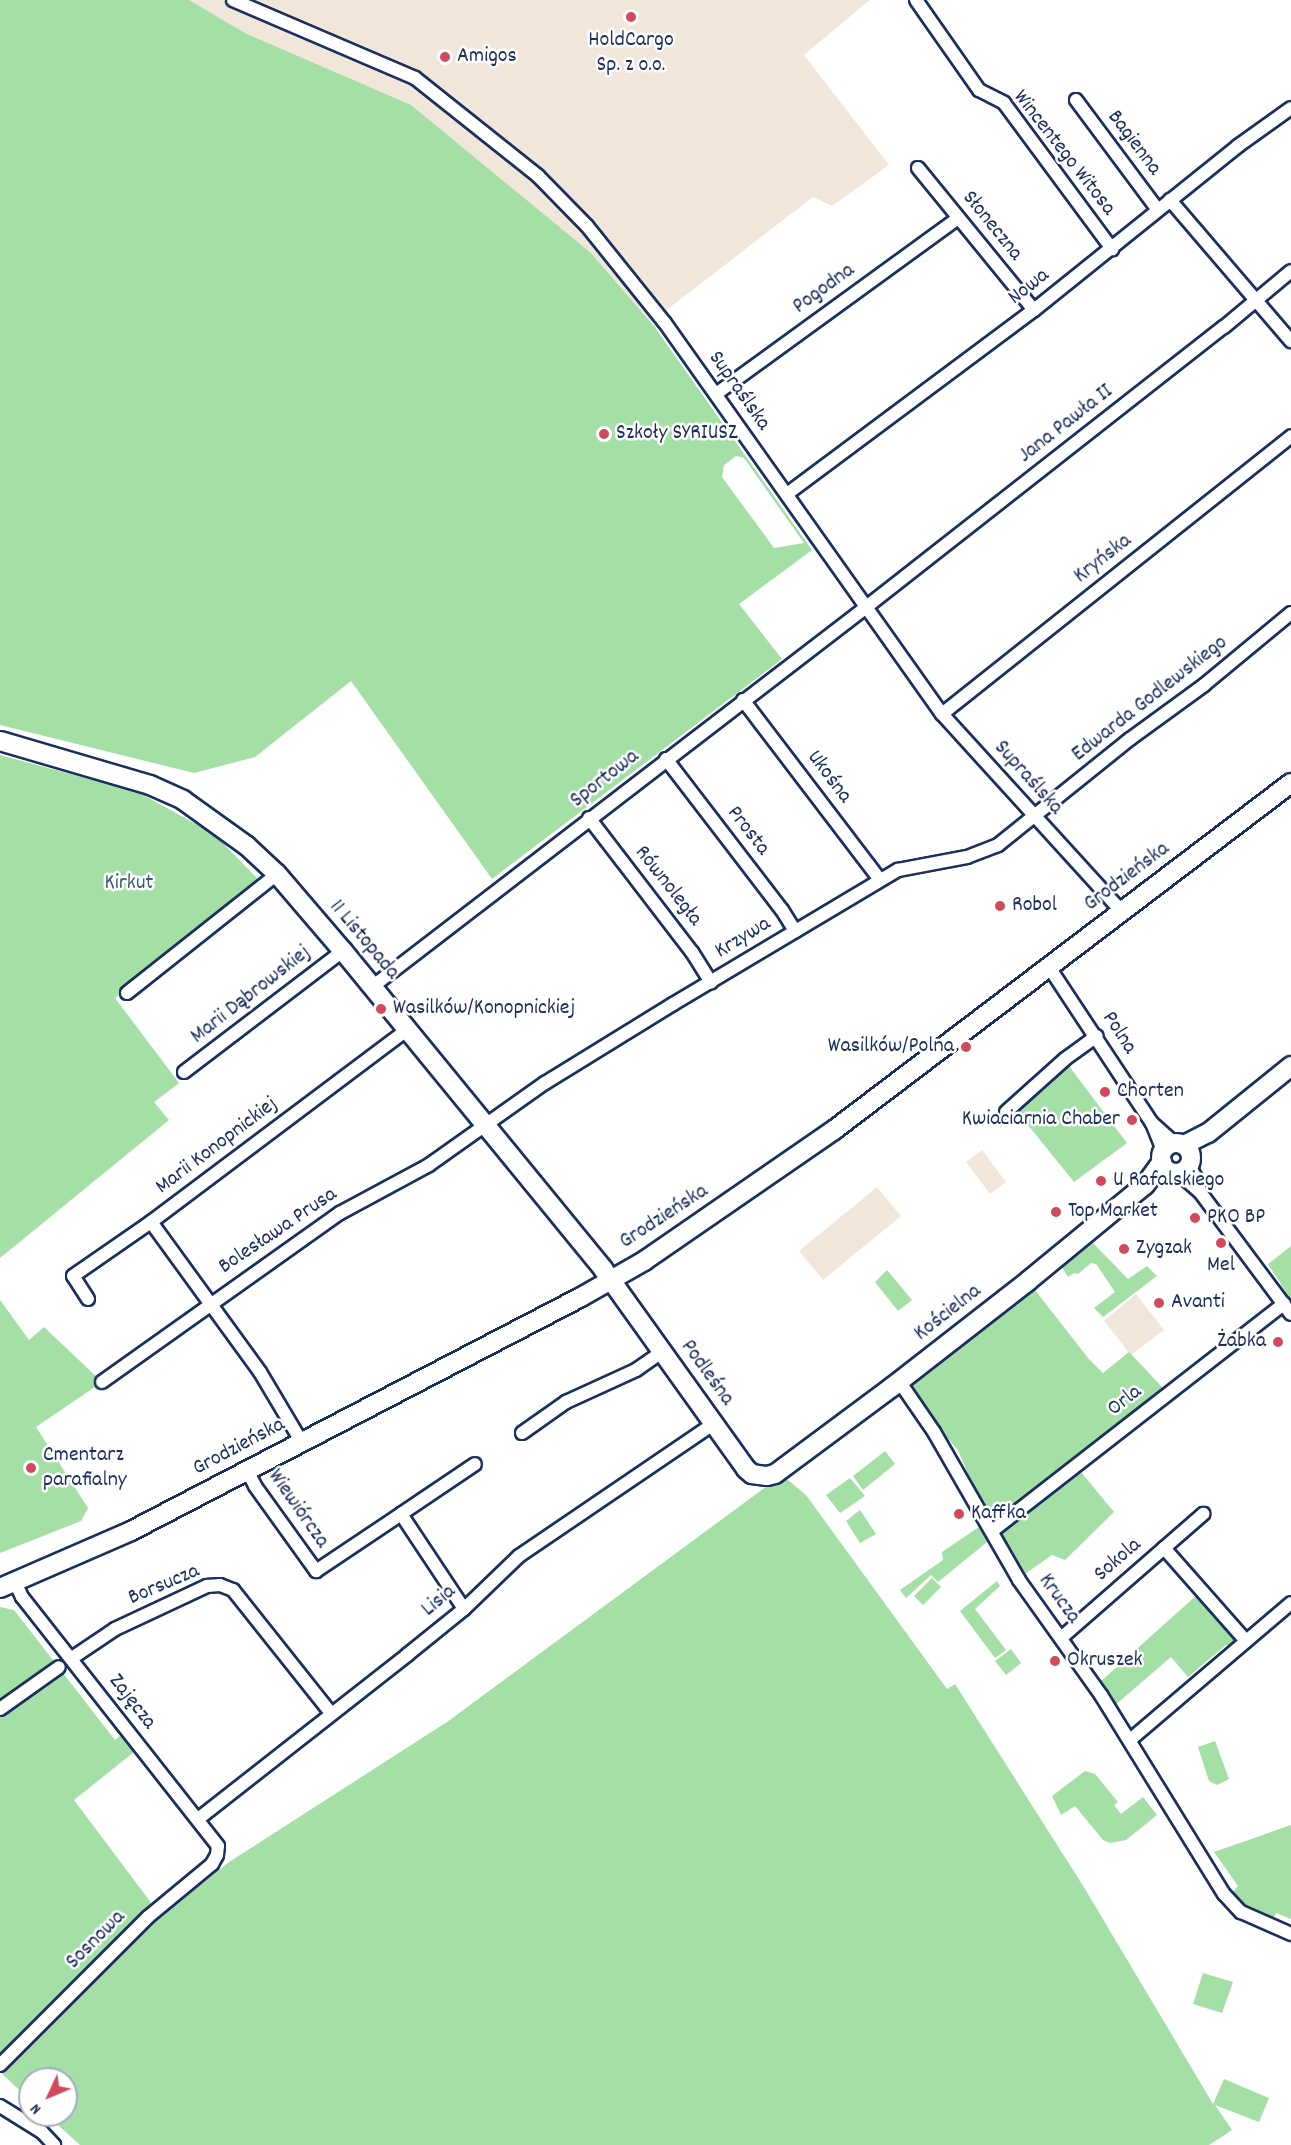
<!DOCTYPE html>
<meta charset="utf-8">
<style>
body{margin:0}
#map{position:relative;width:1291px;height:2145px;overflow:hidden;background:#fff;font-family:Dekko,sans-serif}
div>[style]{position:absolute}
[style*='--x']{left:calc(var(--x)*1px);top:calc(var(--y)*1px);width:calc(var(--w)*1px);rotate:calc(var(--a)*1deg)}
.built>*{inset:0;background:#f0e7da}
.green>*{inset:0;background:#a4e0a6}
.roads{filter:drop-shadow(2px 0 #1b2f5e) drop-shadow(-2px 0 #1b2f5e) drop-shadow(0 2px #1b2f5e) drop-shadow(0 -2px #1b2f5e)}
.street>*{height:12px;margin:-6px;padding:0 6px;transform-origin:6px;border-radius:6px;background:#fff}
.secondary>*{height:18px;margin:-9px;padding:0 9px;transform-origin:9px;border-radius:9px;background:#fff}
.secondary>.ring{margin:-9px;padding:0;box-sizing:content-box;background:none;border:18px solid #fff;border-radius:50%}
.dots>*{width:16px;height:16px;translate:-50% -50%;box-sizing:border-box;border:3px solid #fff;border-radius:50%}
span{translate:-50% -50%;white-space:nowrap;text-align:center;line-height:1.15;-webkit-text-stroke:5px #fff;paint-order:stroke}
.poi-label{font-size:22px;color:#1b2f5e}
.left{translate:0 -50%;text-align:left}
.right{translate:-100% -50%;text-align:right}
.street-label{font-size:22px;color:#1b2f5e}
.park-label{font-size:22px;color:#3d5b70}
.north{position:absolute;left:18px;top:2067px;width:60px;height:60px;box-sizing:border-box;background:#fff;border:2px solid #a4acbf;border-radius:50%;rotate:226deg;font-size:16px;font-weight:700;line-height:24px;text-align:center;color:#1b2f5e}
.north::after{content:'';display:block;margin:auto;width:21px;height:27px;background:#d1495b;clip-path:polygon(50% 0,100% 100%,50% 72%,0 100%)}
</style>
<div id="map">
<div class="built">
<div style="clip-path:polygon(189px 0,870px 0,804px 55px,889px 165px,832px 206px,813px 197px,651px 322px,591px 253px,247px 34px)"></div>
<div style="clip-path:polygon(982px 1150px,1006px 1182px,990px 1194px,966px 1162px)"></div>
<div style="clip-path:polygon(877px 1187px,901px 1216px,823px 1280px,799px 1251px)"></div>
<div style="clip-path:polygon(1136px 1294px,1164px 1330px,1131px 1355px,1104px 1321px)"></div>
</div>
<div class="green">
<div style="clip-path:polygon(evenodd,0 0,189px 0,247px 34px,411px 105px,591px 253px,654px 326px,812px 550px,739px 604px,782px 659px,492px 879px,351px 681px,255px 757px,194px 773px,0 725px,0 0,736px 456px,744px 458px,804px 543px,774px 548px,722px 477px,724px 465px,736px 456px)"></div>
<div style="clip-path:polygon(0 755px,138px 792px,214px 834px,257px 878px,257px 884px,115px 998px,179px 1083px,154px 1102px,169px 1120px,0 1258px)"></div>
<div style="clip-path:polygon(1066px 1062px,1127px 1143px,1074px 1182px,1019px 1114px,1021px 1105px)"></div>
<div style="clip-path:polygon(1093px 1243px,1128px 1279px,1147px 1266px,1157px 1276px,1103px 1317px,1094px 1308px,1115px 1292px,1096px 1264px,1091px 1263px,1078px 1274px,1074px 1273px,1068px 1277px,1062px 1267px)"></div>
<div style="clip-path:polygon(1291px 1246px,1291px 1300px,1268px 1264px)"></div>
<div style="clip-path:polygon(887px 1270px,912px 1300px,898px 1311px,875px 1282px)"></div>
<div style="clip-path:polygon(1028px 1281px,1088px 1358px,1103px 1373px,1129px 1352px,1164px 1389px,998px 1520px,992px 1531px,958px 1450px,909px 1395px,904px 1377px)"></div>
<div style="clip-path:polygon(0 1300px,29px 1340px,44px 1327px,102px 1382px,36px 1427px,88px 1508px,81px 1521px,0 1553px)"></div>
<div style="clip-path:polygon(885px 1451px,895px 1464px,863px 1490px,853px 1476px)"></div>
<div style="clip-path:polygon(1076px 1466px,1114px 1512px,1065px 1560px,1052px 1555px,1022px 1576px,999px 1533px)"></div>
<div style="clip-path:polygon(782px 1475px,806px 1495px,947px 1689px,955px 1684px,1085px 1889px,1213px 2104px,1224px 2079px,1269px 2098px,1259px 2122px,1215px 2105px,1232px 2130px,1209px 2145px,80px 2145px,47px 2115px,66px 2115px,66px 2079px,30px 2079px,30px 2100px,0 2072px,0 1607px,14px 1610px,115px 1740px,121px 1735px,134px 1752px,74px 1800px,161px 1916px,229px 1862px,447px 1722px)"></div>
<div style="clip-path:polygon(850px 1478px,865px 1496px,840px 1513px,826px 1495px)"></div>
<div style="clip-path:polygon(860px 1510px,876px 1534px,860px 1543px,846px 1521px)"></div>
<div style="clip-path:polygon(979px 1527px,987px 1542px,938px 1582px,931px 1575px,906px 1598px,900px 1590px,943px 1560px,942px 1552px)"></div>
<div style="clip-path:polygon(932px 1578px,941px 1587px,923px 1605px,914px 1596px)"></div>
<div style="clip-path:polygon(997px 1581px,1000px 1586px,975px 1609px,1006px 1650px,995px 1658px,960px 1611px)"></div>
<div style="clip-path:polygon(1199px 1593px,1234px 1634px,1236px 1642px,1233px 1647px,1226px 1645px,1188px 1677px,1171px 1657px,1114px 1706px,1100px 1682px)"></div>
<div style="clip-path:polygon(1011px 1649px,1021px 1663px,1006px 1675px,995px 1661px)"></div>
<div style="clip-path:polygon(1215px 1741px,1229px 1779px,1217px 1785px,1209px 1781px,1198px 1747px)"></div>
<div style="clip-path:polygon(1085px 1771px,1095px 1774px,1118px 1802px,1114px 1805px,1121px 1814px,1143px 1797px,1157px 1815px,1126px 1840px,1110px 1843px,1103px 1840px,1075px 1806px,1061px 1815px,1052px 1796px)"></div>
<div style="clip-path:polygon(1291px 1825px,1291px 1919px,1276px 1913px,1273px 1920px,1244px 1908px,1231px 1894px,1238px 1886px,1214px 1852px)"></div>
<div style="clip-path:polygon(1203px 1973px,1233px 1982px,1222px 2013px,1193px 2004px)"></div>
</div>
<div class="roads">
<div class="street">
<div style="--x:233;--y:0;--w:198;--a:23.2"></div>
<div style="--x:415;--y:78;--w:157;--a:38.5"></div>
<div style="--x:538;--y:176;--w:70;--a:45.6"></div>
<div style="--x:587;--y:226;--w:124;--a:51.2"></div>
<div style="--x:665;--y:323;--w:479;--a:54.7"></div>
<div style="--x:942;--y:714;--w:268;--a:47.7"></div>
<div style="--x:916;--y:0;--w:110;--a:55"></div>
<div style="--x:979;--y:90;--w:28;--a:27"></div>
<div style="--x:1004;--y:103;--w:182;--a:53.5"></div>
<div style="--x:1076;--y:100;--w:137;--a:53.3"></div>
<div style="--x:918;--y:168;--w:183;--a:50.8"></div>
<div style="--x:1170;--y:200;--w:186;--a:49.4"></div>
<div style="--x:716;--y:394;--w:299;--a:-36"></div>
<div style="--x:787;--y:494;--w:308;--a:-36.7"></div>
<div style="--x:1034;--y:310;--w:262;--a:-38.8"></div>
<div style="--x:1238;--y:146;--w:65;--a:-35.6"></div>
<div style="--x:743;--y:700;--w:226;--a:52.7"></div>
<div style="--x:942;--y:714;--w:446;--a:-38.5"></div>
<div style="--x:666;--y:759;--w:190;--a:52.5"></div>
<div style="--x:782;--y:910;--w:25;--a:58"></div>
<div style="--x:589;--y:818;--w:169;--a:52.5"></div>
<div style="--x:692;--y:952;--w:36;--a:58"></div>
<div style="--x:1049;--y:967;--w:187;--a:56.6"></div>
<div style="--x:1152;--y:1123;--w:29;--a:68"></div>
<div style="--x:372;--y:987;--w:622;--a:-37.55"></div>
<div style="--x:865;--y:608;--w:456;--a:-38.1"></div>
<div style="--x:1224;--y:327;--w:87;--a:-39.9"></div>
<div style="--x:127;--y:993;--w:191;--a:-38.4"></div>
<div style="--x:184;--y:1072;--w:200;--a:-37.3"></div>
<div style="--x:1006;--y:1112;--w:79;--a:-41.9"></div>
<div style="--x:1065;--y:1059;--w:39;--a:-36"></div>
<div style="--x:1152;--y:1123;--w:30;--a:42"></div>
<div style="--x:1189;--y:1166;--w:17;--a:59"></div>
<div style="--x:1198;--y:1181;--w:11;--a:80"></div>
<div style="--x:1178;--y:1173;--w:29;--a:41"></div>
<div style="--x:1200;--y:1192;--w:152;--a:53.3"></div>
<div style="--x:151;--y:1222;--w:185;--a:54"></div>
<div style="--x:260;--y:1372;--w:80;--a:59.3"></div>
<div style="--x:88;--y:1299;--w:27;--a:-123"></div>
<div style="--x:73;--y:1276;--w:95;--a:-34.7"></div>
<div style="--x:151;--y:1222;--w:320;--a:-36.9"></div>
<div style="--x:899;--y:1381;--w:62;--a:55.5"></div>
<div style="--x:934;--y:1432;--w:171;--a:60.1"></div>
<div style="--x:1019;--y:1580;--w:141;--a:54.5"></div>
<div style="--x:1101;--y:1695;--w:234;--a:58.3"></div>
<div style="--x:1224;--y:1894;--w:25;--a:47"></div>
<div style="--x:1241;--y:1912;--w:55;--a:23.7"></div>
<div style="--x:102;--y:1382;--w:292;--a:-35.4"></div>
<div style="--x:340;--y:1213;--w:101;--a:-28.3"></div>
<div style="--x:429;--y:1165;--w:142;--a:-35.3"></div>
<div style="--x:545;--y:1083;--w:150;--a:-31.7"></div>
<div style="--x:673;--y:1004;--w:262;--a:-30.8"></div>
<div style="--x:898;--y:870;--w:70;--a:-10.7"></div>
<div style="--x:967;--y:857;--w:33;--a:-21"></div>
<div style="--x:998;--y:845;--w:169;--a:-38.8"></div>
<div style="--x:1130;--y:739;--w:92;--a:-36.1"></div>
<div style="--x:1204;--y:685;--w:113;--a:-39.6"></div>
<div style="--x:522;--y:1433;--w:54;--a:-35.2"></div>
<div style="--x:566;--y:1402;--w:77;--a:-24.6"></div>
<div style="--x:636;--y:1370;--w:32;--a:-35"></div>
<div style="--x:247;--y:1470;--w:18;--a:63"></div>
<div style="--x:255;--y:1486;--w:105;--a:54.3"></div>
<div style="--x:316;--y:1571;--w:102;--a:-33.8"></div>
<div style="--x:401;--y:1514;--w:114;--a:56.4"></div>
<div style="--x:401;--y:1514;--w:89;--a:-34"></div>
<div style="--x:992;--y:1531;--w:370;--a:-37.9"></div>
<div style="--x:1164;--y:1548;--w:124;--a:48.6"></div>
<div style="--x:1061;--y:1638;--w:189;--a:-41.1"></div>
<div style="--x:72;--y:1658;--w:52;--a:-34"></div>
<div style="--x:115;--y:1629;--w:102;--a:-25.1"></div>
<div style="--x:207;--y:1586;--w:13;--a:-4"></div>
<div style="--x:220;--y:1585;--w:14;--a:21"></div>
<div style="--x:233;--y:1590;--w:157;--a:51.5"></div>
<div style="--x:0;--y:1709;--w:72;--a:-35.4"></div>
<div style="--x:1130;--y:1740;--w:211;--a:-40.4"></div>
<div style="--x:198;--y:1819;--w:266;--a:-38.1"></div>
<div style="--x:407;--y:1655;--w:73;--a:-38.9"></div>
<div style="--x:464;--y:1609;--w:76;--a:-43.9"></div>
<div style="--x:519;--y:1556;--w:235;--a:-34.2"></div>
<div style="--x:0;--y:2065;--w:209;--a:-45"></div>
<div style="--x:148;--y:1917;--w:83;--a:-39.6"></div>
<div style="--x:212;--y:1864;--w:10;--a:-61"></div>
<div style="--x:217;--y:1855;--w:9;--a:-84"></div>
<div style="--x:218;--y:1846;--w:317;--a:-128.2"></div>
<div style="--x:22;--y:1597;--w:17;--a:-115"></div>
<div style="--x:0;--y:2106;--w:49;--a:31.8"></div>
<div style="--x:42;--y:2132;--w:18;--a:47"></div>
</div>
<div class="secondary">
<div style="--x:0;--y:741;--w:156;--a:16.3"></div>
<div style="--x:150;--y:785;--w:36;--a:24"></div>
<div style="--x:183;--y:800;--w:79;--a:35.7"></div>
<div style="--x:247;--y:846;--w:41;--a:43"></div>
<div style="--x:277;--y:874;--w:101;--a:49.4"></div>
<div style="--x:343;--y:951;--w:411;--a:50.7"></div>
<div style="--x:603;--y:1269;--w:246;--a:54.4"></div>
<div style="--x:746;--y:1469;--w:8;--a:40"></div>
<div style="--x:752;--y:1474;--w:15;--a:8"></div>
<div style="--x:767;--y:1476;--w:8;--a:-14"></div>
<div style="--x:775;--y:1474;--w:146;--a:-36.6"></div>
<div style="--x:892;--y:1387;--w:172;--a:-37.9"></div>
<div style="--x:1028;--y:1281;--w:151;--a:-39.4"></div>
<div style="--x:1145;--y:1185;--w:29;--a:-54"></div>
<div class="ring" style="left:1161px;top:1143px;width:12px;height:12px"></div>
<div style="--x:1184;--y:1145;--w:27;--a:-27"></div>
<div style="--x:1208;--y:1133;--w:107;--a:-38.9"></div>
<div style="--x:0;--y:1588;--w:143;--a:-23.5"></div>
<div style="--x:131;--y:1531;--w:507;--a:-27.47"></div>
<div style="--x:581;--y:1297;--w:73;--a:-29.7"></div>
<div style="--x:644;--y:1261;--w:231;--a:-34.6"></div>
<div style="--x:834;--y:1130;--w:574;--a:-37.21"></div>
</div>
</div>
<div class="dots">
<div style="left:631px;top:17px;background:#d1495b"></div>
<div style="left:445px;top:57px;background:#d1495b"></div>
<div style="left:604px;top:434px;background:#d1495b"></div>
<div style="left:1000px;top:906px;background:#d1495b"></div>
<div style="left:381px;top:1009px;background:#d1495b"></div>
<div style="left:966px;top:1047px;background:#d1495b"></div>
<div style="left:1105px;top:1092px;background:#d1495b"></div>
<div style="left:1132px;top:1120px;background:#d1495b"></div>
<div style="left:1101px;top:1181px;background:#d1495b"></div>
<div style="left:1056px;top:1212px;background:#d1495b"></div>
<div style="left:1195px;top:1218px;background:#d1495b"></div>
<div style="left:1221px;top:1243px;background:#d1495b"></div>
<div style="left:1124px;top:1249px;background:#d1495b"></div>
<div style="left:1159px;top:1303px;background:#d1495b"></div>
<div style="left:1278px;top:1342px;background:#d1495b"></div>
<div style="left:31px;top:1468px;background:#d1495b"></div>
<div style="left:959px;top:1514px;background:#d1495b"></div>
<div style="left:1055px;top:1661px;background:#d1495b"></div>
</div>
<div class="poi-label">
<span style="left:631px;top:53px">HoldCargo<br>Sp. z o.o.</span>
<span class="left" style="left:457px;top:57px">Amigos</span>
<span class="left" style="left:616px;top:434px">Szkoły SYRIUSZ</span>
<span class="left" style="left:1012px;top:906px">Robol</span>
<span class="left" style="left:393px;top:1009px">Wasilków/Konopnickiej</span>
<span class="right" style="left:954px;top:1047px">Wasilków/Polna</span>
<span class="left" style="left:1117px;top:1092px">Chorten</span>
<span class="right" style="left:1120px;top:1120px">Kwiaciarnia Chaber</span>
<span class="left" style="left:1113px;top:1181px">U Rafalskiego</span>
<span class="left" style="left:1068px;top:1212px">Top Market</span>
<span class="left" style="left:1207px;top:1218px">PKO BP</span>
<span class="left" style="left:1136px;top:1249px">Zygzak</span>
<span style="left:1221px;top:1266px">Mel</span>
<span class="left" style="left:1171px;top:1303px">Avanti</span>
<span class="right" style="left:1266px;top:1342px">Żabka</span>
<span class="left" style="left:43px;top:1468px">Cmentarz<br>parafialny</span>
<span class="left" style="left:971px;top:1514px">Kaffka</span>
<span class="left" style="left:1067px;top:1661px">Okruszek</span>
</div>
<div class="street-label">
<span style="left:1134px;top:143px;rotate:53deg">Bagienna</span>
<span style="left:1064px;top:153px;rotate:52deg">Wincentego Witosa</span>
<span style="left:992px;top:226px;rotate:51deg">Słoneczna</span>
<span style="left:1029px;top:287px;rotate:-38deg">Nowa</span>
<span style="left:824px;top:289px;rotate:-36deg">Pogodna</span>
<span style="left:739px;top:391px;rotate:55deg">Supraślska</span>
<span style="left:1066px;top:424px;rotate:-38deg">Jana Pawła II</span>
<span style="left:1103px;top:559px;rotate:-38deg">Kryńska</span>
<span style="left:1150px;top:699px;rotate:-38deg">Edwarda Godlewskiego</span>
<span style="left:829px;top:777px;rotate:53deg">Ukośna</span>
<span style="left:1028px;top:778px;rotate:48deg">Supraślska</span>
<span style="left:605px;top:779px;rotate:-38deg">Sportowa</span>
<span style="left:748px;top:831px;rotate:52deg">Prosta</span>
<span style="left:1127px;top:877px;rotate:-37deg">Grodzieńska</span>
<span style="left:668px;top:886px;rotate:52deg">Równoległa</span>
<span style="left:743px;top:938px;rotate:-31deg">Krzywa</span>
<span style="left:364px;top:940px;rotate:50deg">11 Listopada</span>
<span style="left:251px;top:995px;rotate:-38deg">Marii Dąbrowskiej</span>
<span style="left:1119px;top:1033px;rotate:57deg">Polna</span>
<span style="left:217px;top:1146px;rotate:-37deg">Marii Konopnickiej</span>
<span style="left:664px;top:1217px;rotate:-33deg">Grodzieńska</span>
<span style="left:278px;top:1231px;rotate:-34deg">Bolesława Prusa</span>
<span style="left:948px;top:1313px;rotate:-38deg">Kościelna</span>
<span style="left:707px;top:1373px;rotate:54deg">Podleśna</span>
<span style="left:1125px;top:1401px;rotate:-38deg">Orla</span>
<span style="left:239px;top:1447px;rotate:-28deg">Grodzieńska</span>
<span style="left:298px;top:1509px;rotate:55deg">Wiewiórcza</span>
<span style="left:1118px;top:1560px;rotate:-41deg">Sokola</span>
<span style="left:164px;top:1585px;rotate:-23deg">Borsucza</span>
<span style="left:1059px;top:1599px;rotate:54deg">Krucza</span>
<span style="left:439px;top:1601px;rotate:-40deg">Lisia</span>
<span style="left:132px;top:1702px;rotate:52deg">Zajęcza</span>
<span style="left:96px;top:1940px;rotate:-45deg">Sosnowa</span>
</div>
<div class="park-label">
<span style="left:129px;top:884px">Kirkut</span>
</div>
<div class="north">N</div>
</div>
